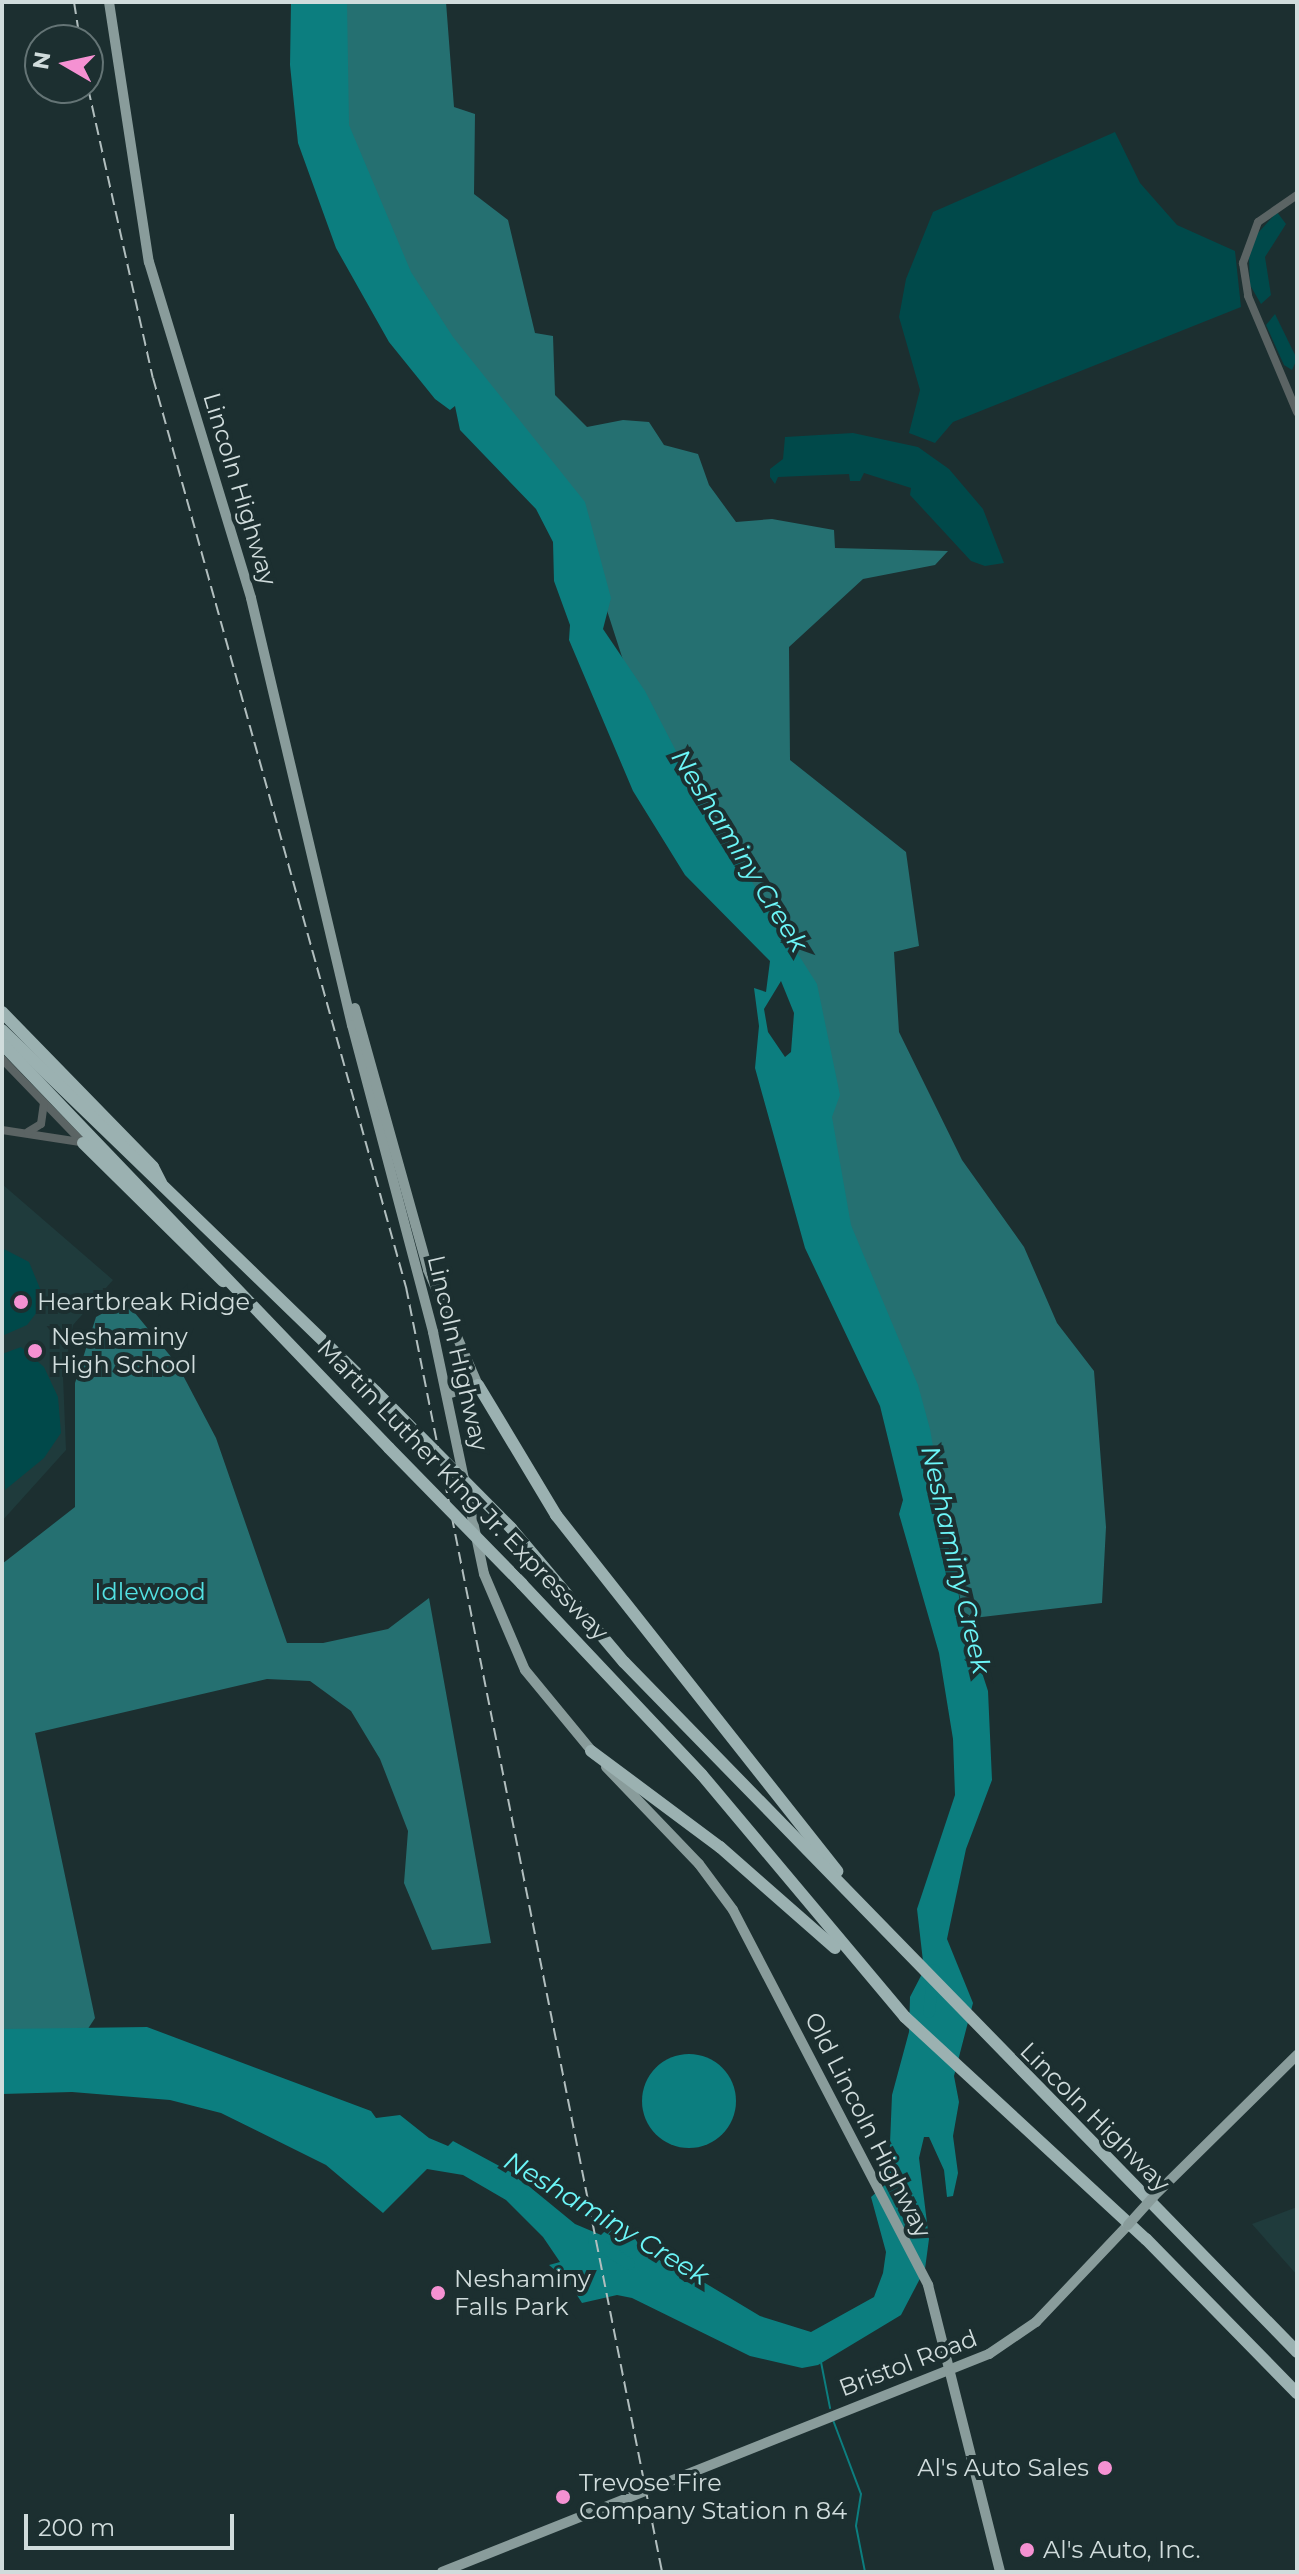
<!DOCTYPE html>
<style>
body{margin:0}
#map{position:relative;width:1299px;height:2574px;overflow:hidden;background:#1c2f30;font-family:Montserrat,sans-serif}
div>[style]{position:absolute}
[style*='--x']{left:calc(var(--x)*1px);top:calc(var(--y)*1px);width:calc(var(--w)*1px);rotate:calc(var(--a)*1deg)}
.built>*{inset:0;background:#1f3b3c}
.green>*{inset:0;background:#00494a}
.forest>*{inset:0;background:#257071}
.water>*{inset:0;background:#0c7e7f}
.round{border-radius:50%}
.stream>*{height:2px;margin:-1px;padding:0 1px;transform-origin:1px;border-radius:1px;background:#0c7e7f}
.river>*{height:12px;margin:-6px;padding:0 6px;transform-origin:6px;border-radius:6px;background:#0c7e7f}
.minor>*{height:8px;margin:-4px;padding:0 4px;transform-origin:4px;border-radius:4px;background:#5b6464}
.major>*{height:10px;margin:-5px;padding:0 5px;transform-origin:5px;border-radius:5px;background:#899c9b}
.highway>*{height:12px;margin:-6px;padding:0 6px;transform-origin:6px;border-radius:6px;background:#9bb1b1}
.rail>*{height:2px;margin-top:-1px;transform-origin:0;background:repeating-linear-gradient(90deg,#b1bebe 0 12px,transparent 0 18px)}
.major-bridge>*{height:10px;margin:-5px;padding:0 5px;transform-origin:5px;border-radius:5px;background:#899c9b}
.highway-bridge>*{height:12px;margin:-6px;padding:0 6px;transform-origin:6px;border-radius:6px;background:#9bb1b1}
.dots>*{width:22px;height:22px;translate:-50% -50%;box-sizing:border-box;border:4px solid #1c2f30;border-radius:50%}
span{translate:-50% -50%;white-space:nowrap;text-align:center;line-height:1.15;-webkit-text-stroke:8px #1c2f30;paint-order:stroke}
.street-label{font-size:24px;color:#d0dcdc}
.poi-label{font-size:24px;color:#d0dcdc}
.left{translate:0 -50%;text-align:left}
.right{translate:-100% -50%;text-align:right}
.park-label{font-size:24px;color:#52e0e2}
.water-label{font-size:26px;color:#6cf6f8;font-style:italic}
.frame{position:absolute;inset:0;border:4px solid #d0dcdc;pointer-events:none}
.north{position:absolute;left:24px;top:24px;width:80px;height:80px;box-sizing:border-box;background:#1c2f30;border:2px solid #647475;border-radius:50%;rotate:279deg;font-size:22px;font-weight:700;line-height:32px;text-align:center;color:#d0dcdc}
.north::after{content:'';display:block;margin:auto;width:28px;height:36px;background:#f591d2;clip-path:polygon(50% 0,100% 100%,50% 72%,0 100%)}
.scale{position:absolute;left:24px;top:2514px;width:210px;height:36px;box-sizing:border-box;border:4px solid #d0dcdc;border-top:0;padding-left:10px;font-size:24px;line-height:28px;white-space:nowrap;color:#d0dcdc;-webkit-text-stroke:6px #1c2f30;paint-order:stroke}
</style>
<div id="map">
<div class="built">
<div style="clip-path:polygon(2px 1184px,113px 1280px,73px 1325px,63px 1376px,66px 1450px,2px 1521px)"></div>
<div style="clip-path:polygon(1297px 2207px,1297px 2275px,1252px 2224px)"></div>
</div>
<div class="green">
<div style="clip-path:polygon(1115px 132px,1140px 183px,1177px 225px,1235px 251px,1241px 307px,953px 422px,935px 443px,909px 433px,920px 390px,899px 317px,906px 279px,933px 212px)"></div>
<div style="clip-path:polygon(1277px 212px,1286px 224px,1265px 257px,1271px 295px,1261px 304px,1250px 285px,1249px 258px,1257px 234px)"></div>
<div style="clip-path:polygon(1275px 314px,1297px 359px,1292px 370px,1284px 365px,1266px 325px)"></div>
<div style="clip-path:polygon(853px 433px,918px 447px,949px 469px,983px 509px,1004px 563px,985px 566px,971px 561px,910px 495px,911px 488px,864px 473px,860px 481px,850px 481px,849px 474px,778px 477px,775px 484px,770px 477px,770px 469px,783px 459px,785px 437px)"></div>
<div style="clip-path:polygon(2px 1248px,29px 1262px,41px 1291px,37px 1312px,27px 1325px,2px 1336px)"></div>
<div style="clip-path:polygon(21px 1347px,44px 1367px,58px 1397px,61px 1433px,44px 1458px,5px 1490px,2px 1354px)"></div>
</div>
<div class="forest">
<div style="clip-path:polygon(339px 2px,446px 2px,454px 107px,475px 114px,474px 194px,508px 220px,535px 333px,553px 336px,555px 395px,587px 427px,623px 420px,649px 422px,664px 445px,698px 454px,709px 485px,736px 522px,772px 519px,834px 530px,835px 548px,948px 551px,935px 565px,863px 579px,789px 647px,790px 760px,906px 852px,919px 946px,894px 952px,899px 1032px,962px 1160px,1024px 1247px,1057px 1323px,1094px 1371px,1106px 1527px,1102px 1603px,965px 1619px,950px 1555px,826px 1188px,808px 974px,645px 728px,570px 496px,394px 275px,339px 126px)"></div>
<div style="clip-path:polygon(125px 1301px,177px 1364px,216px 1438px,287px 1643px,323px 1643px,388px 1629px,429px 1598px,491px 1943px,432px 1950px,404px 1883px,408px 1831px,380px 1759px,351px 1711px,310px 1681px,267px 1679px,35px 1733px,95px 2018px,57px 2076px,2px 2076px,2px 1564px,75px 1507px,75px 1383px,96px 1317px)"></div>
</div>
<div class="water">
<div style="clip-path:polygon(evenodd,291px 2px,347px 2px,349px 125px,411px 272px,453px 337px,585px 502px,611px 598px,603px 629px,645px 691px,707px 811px,817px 984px,840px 1095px,832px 1117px,851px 1225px,918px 1385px,930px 1429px,968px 1648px,974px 1648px,988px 1691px,992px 1780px,966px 1849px,947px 1939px,973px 2003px,954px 2076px,959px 2102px,953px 2136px,958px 2173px,953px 2196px,947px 2197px,944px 2170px,929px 2137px,924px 2137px,919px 2158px,929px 2239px,925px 2269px,901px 2315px,818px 2365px,802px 2368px,750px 2356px,632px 2298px,617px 2295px,582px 2303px,568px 2281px,549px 2265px,560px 2262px,543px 2237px,506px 2200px,463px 2175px,427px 2169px,383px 2213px,326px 2165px,221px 2113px,170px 2100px,72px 2092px,2px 2094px,2px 2029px,147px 2027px,371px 2111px,376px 2118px,400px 2115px,429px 2138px,448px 2146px,453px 2141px,514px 2174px,575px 2224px,601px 2235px,606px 2230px,631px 2233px,642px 2249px,664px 2263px,683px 2264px,679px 2278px,685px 2282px,705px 2283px,760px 2316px,811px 2332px,874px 2297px,883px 2273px,886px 2252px,871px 2197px,885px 2185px,889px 2167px,892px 2095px,909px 2032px,910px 1997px,924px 1970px,917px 1909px,955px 1795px,953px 1739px,939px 1653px,899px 1514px,903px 1500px,880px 1406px,805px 1248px,755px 1068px,759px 1026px,754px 988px,766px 992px,770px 961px,685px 875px,633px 791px,569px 640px,570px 625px,554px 581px,553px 542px,536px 509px,460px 430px,455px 406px,450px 410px,435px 399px,389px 342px,336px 248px,298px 143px,290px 65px,291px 2px,781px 981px,794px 1013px,791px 1052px,785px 1057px,768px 1032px,764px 1009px,781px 981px)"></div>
<div class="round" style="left:642px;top:2054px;width:94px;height:94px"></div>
</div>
<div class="stream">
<div style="--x:821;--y:2362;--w:47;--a:78.9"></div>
<div style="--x:833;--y:2420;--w:79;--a:69.3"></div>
<div style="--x:861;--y:2494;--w:32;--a:99"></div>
<div style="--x:856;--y:2526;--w:47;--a:78.9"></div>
</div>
<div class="river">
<div style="--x:929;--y:2012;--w:42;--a:-83.2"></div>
<div style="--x:594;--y:2241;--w:42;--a:33.3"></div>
</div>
<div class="minor">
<div style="--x:1297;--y:195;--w:47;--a:145.3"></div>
<div style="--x:1258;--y:222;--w:44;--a:110.1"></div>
<div style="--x:1243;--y:263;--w:33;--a:81"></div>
<div style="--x:1248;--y:296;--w:126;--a:67.1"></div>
<div style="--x:2;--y:1059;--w:117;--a:46"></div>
<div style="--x:2;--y:1130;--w:79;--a:8.7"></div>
<div style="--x:28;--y:1132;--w:15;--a:-32"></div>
<div style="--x:41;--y:1124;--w:21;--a:-82"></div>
</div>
<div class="major">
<div style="--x:109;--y:2;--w:263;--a:81.3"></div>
<div style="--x:149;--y:262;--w:351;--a:73.1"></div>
<div style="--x:251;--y:598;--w:439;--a:76.7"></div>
<div style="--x:352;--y:1025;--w:318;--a:75.2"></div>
<div style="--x:433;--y:1332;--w:247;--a:78.1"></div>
<div style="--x:484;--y:1574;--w:104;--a:66.9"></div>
<div style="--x:525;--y:1670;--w:110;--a:50.5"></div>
<div style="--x:355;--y:1008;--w:272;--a:74.4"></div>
<div style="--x:428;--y:1270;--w:125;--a:66.5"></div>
<div style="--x:478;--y:1385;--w:32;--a:164"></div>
<div style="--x:606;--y:1767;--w:134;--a:46.2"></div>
<div style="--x:699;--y:1864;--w:57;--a:53.5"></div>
<div style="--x:733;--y:1910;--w:423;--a:62.5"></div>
<div style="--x:928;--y:2285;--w:296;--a:75.9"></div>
<div style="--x:1154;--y:2196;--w:201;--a:-44.6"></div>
<div style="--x:442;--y:2572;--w:589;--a:-21.73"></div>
<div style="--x:989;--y:2354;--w:57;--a:-34.2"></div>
<div style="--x:1036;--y:2322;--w:134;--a:-46.5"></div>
</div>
<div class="highway">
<div style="--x:2;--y:1012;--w:216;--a:45.7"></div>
<div style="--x:153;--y:1167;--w:18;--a:63"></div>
<div style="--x:2;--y:1030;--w:520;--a:44.07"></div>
<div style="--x:2;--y:1044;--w:559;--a:46.23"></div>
<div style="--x:83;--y:1143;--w:197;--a:44.6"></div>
<div style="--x:478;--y:1385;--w:152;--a:59"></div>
<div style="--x:556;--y:1515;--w:454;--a:51.7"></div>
<div style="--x:511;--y:1528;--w:175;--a:49.9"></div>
<div style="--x:624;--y:1662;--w:964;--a:45.71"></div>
<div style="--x:522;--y:1584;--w:262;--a:46.7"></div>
<div style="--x:702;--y:1775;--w:316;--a:50"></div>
<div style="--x:905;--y:2017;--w:328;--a:42.7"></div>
<div style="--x:1146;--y:2239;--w:216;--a:45.6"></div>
<div style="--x:591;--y:1751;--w:161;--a:36.7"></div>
<div style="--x:720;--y:1847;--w:153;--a:41.3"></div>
</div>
<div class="rail">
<div style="--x:74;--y:2;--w:38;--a:81"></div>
<div style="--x:88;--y:88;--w:297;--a:77.4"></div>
<div style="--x:153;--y:378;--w:944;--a:74.45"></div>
<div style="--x:406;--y:1287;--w:1310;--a:78.73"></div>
</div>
<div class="major-bridge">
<div style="--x:1128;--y:2225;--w:39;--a:-48"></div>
</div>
<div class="highway-bridge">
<div style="--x:376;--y:1392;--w:192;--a:45.2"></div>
<div style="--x:389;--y:1448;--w:190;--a:45.6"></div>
</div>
<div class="dots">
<div style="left:21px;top:1302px;background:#f591d2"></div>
<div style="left:35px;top:1351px;background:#f591d2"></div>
<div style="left:438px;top:2293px;background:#f591d2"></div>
<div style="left:1105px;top:2468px;background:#f591d2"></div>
<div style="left:563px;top:2497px;background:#f591d2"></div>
<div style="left:1027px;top:2550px;background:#f591d2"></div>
</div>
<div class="street-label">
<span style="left:240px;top:489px;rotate:73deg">Lincoln Highway</span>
<span style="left:458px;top:1353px;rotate:77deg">Lincoln Highway</span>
<span style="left:463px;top:1490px;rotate:46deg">Martin Luther King Jr. Expressway</span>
<span style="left:1095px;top:2117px;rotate:45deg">Lincoln Highway</span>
<span style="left:868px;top:2125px;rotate:63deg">Old Lincoln Highway</span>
<span style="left:908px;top:2363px;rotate:-21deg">Bristol Road</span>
</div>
<div class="poi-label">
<span class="left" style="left:37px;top:1302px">Heartbreak Ridge</span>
<span class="left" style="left:51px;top:1351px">Neshaminy<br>High School</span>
<span class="left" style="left:454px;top:2293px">Neshaminy<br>Falls Park</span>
<span class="right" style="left:1089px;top:2468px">Al's Auto Sales</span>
<span class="left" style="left:579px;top:2497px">Trevose Fire<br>Company Station n 84</span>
<span class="left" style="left:1043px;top:2550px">Al's Auto, Inc.</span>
</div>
<div class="park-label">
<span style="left:150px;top:1592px">Idlewood</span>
</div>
<div class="water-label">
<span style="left:739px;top:851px;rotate:58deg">Neshaminy Creek</span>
<span style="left:955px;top:1560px;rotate:77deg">Neshaminy Creek</span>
<span style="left:606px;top:2219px;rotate:31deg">Neshaminy Creek</span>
</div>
<div class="frame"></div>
<div class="north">N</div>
<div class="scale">200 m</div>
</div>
